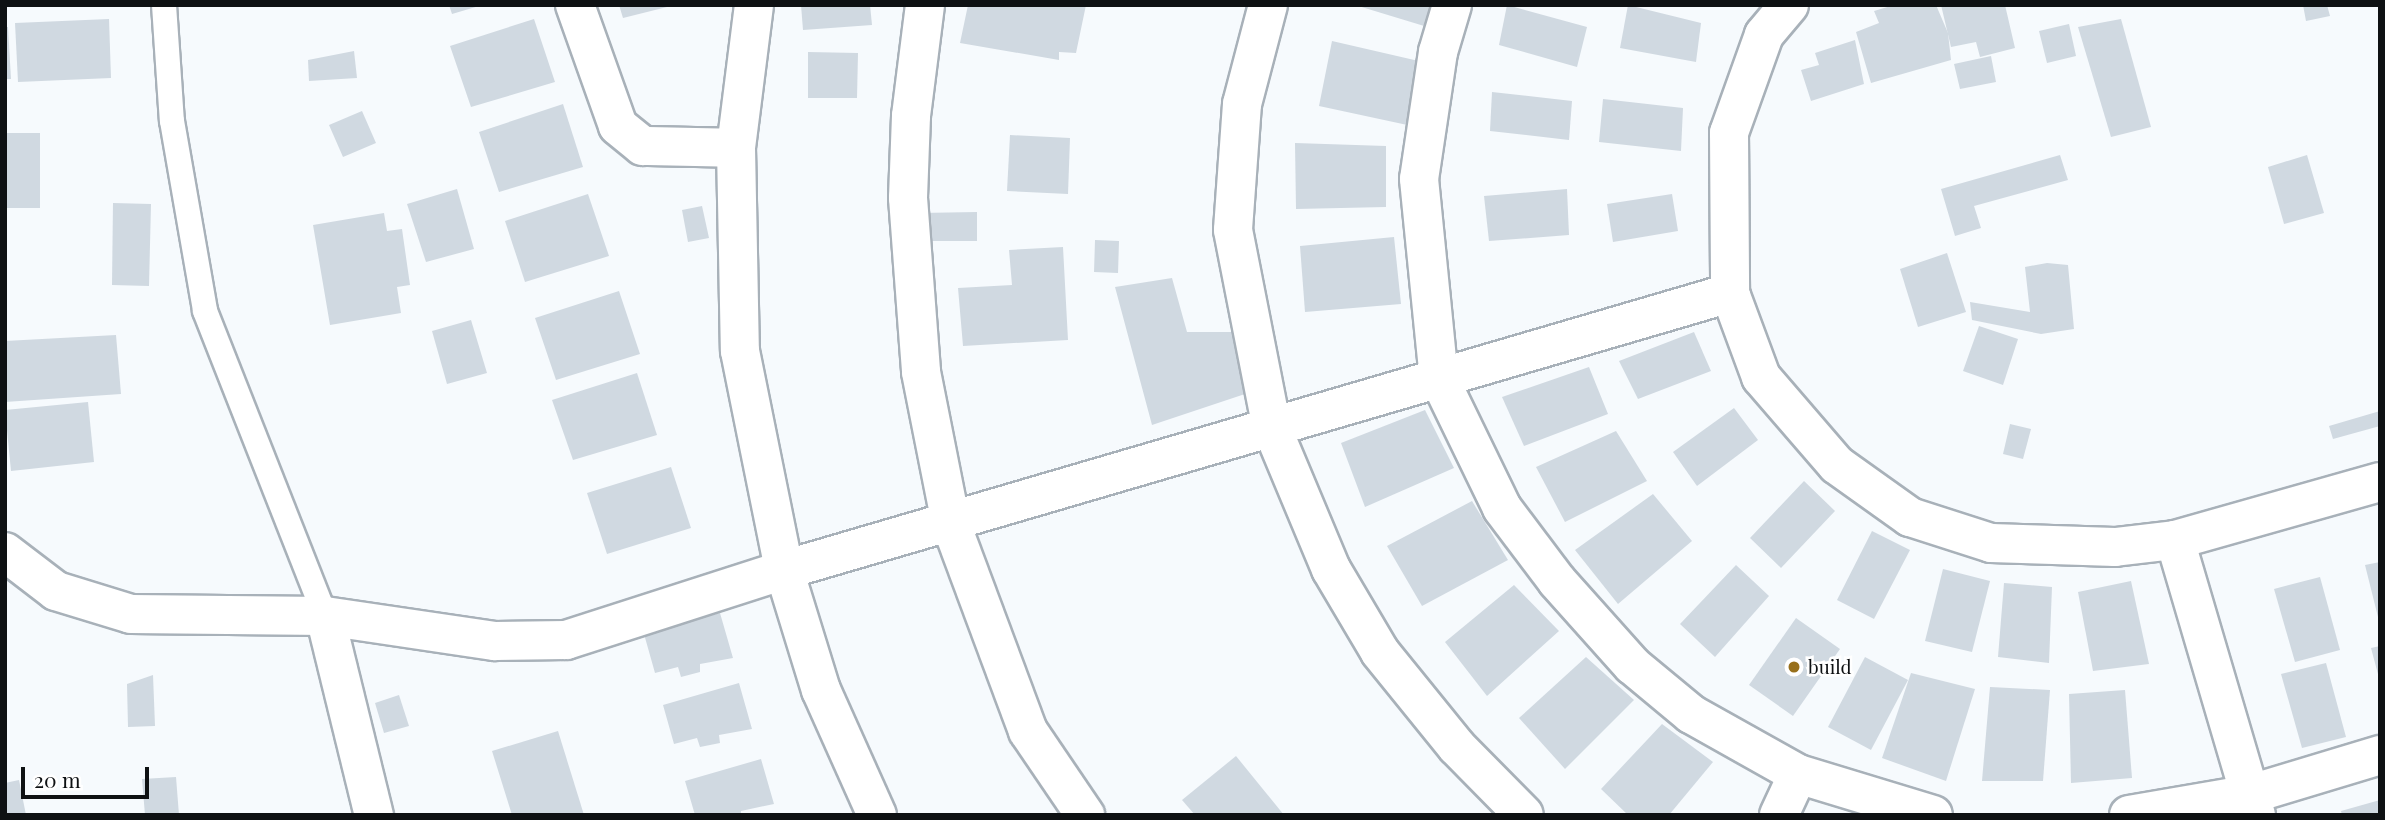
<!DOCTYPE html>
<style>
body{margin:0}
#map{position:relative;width:2385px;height:820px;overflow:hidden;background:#f6fafd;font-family:"Playfair Display",serif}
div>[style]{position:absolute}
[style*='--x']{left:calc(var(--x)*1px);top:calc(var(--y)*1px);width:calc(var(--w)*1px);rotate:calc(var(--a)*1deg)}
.building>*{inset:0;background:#d0d9e1}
.roads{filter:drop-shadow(2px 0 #a8b1b9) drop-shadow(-2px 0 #a8b1b9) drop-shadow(0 2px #a8b1b9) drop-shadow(0 -2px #a8b1b9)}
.service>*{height:24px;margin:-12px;padding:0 12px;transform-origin:12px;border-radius:12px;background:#fff}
.minor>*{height:38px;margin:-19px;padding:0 19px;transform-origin:19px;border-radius:19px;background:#fff}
.dots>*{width:19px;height:19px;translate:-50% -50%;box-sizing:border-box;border:4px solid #fff;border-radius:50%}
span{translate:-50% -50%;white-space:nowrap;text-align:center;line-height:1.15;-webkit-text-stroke:5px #fff;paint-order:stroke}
.poi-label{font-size:19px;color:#0e1113}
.left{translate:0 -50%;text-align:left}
.frame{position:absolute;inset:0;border:7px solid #0e1113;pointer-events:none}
.scale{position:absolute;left:21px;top:767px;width:128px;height:32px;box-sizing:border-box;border:4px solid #0e1113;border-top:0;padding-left:9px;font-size:21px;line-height:24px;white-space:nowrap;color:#0e1113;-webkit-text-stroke:5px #fff;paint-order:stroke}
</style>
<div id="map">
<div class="building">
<div style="clip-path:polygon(449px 5px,479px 5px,479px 6px,452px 14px)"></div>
<div style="clip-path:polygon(619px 5px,670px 5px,671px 6px,623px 18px)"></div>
<div style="clip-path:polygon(801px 5px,870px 5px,872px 25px,803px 30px)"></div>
<div style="clip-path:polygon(968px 5px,1086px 5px,1076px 53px,1059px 52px,1059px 60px,960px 43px)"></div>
<div style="clip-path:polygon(1355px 5px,1440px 5px,1434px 29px)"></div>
<div style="clip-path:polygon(1507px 5px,1587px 27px,1577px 67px,1499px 45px)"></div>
<div style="clip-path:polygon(1628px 5px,1701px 23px,1696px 62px,1620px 48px)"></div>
<div style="clip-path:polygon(1894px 5px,1936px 5px,1948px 33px,1951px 60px,1871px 83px,1856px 32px,1879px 23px,1874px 11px)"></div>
<div style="clip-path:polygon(1941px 5px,2005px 5px,2015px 48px,1980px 57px,1976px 42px,1951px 47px)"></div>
<div style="clip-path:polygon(2303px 5px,2327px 5px,2330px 16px,2306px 21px)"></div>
<div style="clip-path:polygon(109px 19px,111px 78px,18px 82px,15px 23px)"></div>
<div style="clip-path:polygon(534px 19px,555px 82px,471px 107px,450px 46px)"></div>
<div style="clip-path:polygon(2121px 19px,2151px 127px,2111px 137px,2078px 27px)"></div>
<div style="clip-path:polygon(2069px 24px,2076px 56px,2047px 63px,2039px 31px)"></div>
<div style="clip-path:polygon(5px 27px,8px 27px,11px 79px,5px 79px)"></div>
<div style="clip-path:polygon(1855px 40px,1864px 84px,1811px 101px,1801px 70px,1819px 65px,1815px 53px)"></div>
<div style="clip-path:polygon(1332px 41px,1423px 62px,1412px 126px,1319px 106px)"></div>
<div style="clip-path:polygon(354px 51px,357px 78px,309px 81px,308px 60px)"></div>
<div style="clip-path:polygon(808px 52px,858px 53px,857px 98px,808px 98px)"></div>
<div style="clip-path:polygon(1991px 56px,1996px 82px,1960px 89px,1954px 64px)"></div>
<div style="clip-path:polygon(1492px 92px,1572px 101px,1569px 140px,1490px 131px)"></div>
<div style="clip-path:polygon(1603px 99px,1683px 108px,1681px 151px,1599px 142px)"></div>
<div style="clip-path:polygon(563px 104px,583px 167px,499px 192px,479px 132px)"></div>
<div style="clip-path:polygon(362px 111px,376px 143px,343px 157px,329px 125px)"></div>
<div style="clip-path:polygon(5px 133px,40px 133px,40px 208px,5px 208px)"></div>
<div style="clip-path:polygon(1010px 135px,1070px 138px,1068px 194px,1007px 191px)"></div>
<div style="clip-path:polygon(1295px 143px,1386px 146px,1386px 207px,1296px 209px)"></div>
<div style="clip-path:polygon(2060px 155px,2068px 180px,1974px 206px,1981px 228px,1955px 236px,1941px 189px)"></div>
<div style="clip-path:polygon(2307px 155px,2324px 213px,2284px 224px,2268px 167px)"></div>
<div style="clip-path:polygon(457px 189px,474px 249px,426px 262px,407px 204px)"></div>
<div style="clip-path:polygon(1567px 189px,1569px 235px,1489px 241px,1484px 196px)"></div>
<div style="clip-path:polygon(588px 194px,609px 256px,525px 282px,505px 221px)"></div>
<div style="clip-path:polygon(1672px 194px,1678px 231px,1613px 242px,1607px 204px)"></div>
<div style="clip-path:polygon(113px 203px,151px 204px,149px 286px,112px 285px)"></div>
<div style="clip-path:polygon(702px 206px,709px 238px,688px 242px,682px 210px)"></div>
<div style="clip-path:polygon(977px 212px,977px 241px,919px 241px,919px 213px)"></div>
<div style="clip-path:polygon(384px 213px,387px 231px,402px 229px,410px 285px,397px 287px,401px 313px,330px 325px,313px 225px)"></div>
<div style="clip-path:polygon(1394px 237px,1401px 304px,1305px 312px,1300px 246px)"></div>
<div style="clip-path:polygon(1095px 240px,1119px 241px,1118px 273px,1094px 272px)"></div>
<div style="clip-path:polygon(1063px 247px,1068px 340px,963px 346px,958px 288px,1012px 285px,1009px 250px)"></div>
<div style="clip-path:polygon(1947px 253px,1966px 312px,1918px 327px,1900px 269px)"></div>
<div style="clip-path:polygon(2047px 263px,2068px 265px,2074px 329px,2041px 334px,1972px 320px,1970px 302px,2030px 312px,2025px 267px)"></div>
<div style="clip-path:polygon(1172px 278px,1187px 332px,1234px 332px,1251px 392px,1152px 425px,1115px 287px)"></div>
<div style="clip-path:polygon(619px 291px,640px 354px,556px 380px,535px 318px)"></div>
<div style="clip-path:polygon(471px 320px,487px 373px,447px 384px,432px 331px)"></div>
<div style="clip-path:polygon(1979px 326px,2018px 339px,2003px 385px,1963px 371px)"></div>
<div style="clip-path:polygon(1694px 332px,1711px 371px,1638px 399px,1619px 361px)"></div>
<div style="clip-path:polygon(116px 335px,121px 394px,5px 402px,5px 341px)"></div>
<div style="clip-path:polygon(1589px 367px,1608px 414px,1524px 446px,1502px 397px)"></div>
<div style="clip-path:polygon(637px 373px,657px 435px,573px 460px,552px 400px)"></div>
<div style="clip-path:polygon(88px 402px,94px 462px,11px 471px,5px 410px)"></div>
<div style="clip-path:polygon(1734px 408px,1758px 440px,1697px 486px,1673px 452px)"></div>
<div style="clip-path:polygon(1425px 410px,1454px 468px,1365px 507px,1341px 443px)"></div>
<div style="clip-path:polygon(2380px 411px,2380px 426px,2333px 439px,2329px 426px)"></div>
<div style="clip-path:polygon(2010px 424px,2031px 429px,2023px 459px,2003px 454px)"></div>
<div style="clip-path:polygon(1616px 431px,1647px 481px,1565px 522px,1536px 467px)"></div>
<div style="clip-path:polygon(671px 467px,691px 528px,607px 554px,587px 493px)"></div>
<div style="clip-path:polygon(1804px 481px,1835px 511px,1781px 568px,1750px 538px)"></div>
<div style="clip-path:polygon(1653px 494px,1692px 541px,1618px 604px,1575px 550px)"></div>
<div style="clip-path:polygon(1472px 501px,1508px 560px,1422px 606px,1387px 546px)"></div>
<div style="clip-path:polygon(1872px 531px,1910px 550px,1874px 619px,1837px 600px)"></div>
<div style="clip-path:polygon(2380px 562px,2380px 621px,2379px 621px,2365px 565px)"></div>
<div style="clip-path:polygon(1736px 565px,1769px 596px,1715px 657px,1680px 624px)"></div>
<div style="clip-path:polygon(1943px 569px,1990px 581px,1972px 652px,1925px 641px)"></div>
<div style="clip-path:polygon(2320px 577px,2340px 650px,2295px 662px,2274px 589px)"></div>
<div style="clip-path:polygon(2131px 581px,2149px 664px,2093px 671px,2078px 592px)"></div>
<div style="clip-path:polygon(2004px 583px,2052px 587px,2049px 663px,1998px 657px)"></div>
<div style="clip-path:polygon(1514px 585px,1559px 631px,1487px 696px,1445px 642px)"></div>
<div style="clip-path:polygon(720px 613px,733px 658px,700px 664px,700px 672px,681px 677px,678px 667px,655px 673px,644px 634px)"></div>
<div style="clip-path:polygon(1796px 618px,1840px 649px,1793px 716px,1749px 685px)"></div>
<div style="clip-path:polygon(2380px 646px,2380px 678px,2379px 678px,2371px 648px)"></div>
<div style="clip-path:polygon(1586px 657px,1634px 700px,1565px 769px,1519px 718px)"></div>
<div style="clip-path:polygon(1865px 657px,1908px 680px,1871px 750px,1828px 727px)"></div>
<div style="clip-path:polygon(2326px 663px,2346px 737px,2302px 748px,2281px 674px)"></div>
<div style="clip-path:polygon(1911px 673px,1975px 689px,1946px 781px,1882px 758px)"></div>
<div style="clip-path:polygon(153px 675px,155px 726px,128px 727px,127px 684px)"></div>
<div style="clip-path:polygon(739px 683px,752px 729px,719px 735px,720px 743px,700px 747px,697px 738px,674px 744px,663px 705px)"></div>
<div style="clip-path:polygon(1990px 687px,2050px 690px,2043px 781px,1982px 781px)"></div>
<div style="clip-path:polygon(2125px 690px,2132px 778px,2071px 783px,2069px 694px)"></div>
<div style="clip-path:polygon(399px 695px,409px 726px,384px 733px,375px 703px)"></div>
<div style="clip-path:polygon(1662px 724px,1713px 762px,1669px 815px,1628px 815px,1601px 789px)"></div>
<div style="clip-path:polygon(558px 731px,584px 815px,512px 815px,492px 751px)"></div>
<div style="clip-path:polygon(1236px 756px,1284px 815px,1195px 815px,1182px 800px)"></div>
<div style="clip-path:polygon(761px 759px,774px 804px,741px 811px,741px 815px,695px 815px,685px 781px)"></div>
<div style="clip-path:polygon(176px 777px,179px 815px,145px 815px,142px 779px)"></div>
<div style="clip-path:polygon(19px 780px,26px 815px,5px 815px,5px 783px)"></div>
<div style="clip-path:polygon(2380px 800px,2380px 815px,2342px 815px,2341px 811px)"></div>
</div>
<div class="roads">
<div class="service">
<div style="--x:164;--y:5;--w:116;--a:86.1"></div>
<div style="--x:172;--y:121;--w:193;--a:80.1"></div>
<div style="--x:205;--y:311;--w:328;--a:68.5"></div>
</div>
<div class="minor">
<div style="--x:575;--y:5;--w:128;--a:70.4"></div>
<div style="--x:618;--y:126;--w:32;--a:39"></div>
<div style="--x:643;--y:146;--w:93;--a:1.2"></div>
<div style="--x:754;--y:5;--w:144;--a:97.2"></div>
<div style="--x:736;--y:148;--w:203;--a:88.9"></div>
<div style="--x:740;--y:351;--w:223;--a:78.6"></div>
<div style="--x:784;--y:570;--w:126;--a:72.9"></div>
<div style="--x:821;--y:690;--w:137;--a:65.9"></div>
<div style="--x:925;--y:5;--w:112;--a:97.2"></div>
<div style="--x:911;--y:116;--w:82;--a:92.1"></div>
<div style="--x:908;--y:198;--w:174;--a:85.7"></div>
<div style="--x:921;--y:372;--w:155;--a:78.8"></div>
<div style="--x:951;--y:524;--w:221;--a:69.6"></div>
<div style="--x:1028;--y:731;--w:102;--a:55.8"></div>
<div style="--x:1268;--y:5;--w:102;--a:104.7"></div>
<div style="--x:1242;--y:104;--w:126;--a:94.1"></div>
<div style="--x:1233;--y:230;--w:202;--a:78.9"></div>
<div style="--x:1272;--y:428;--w:153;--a:67.3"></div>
<div style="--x:1331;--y:569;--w:96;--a:59.4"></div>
<div style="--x:1380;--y:652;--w:122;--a:51"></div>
<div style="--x:1457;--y:747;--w:95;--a:45.4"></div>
<div style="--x:1452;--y:5;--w:49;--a:106.6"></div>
<div style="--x:1438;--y:52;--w:128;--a:98.5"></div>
<div style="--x:1419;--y:179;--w:200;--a:84.3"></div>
<div style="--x:1439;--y:378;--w:144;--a:64.1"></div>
<div style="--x:1502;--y:508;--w:91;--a:53"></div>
<div style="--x:1557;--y:581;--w:113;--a:48.2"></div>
<div style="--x:1632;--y:665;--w:77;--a:39.7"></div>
<div style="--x:1691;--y:714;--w:123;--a:29.3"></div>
<div style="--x:1798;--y:774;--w:141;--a:16.9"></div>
<div style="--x:1789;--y:5;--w:39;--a:130"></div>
<div style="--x:1764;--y:35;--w:104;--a:109.7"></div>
<div style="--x:1729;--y:133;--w:160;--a:89.6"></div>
<div style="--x:1730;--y:293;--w:90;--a:69.7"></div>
<div style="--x:1761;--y:377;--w:116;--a:49.2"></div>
<div style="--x:1837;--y:465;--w:90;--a:35.5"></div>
<div style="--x:1910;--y:517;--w:85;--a:17.8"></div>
<div style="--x:1991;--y:543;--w:124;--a:1.8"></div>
<div style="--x:2115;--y:547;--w:60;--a:-6.7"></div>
<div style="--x:2175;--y:540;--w:213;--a:-15.8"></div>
<div style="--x:2175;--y:540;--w:287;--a:73.6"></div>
<div style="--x:5;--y:552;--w:64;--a:37.4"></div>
<div style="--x:56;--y:591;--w:78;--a:17"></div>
<div style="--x:131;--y:614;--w:194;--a:0.6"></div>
<div style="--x:325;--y:616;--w:172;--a:8.4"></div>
<div style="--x:495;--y:641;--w:71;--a:-0.8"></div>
<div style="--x:566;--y:640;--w:229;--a:-17.8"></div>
<div style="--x:784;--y:570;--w:986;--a:-16.32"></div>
<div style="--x:325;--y:616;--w:205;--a:76.2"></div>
<div style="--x:1779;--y:815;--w:45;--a:-65.1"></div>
<div style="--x:2129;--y:815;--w:124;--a:-9.8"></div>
<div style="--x:2251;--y:794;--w:135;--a:-16.8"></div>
</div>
</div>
<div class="dots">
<div style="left:1794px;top:667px;background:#976f1b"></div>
</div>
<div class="poi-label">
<span class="left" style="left:1808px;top:667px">build</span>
</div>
<div class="frame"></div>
<div class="scale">20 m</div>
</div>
